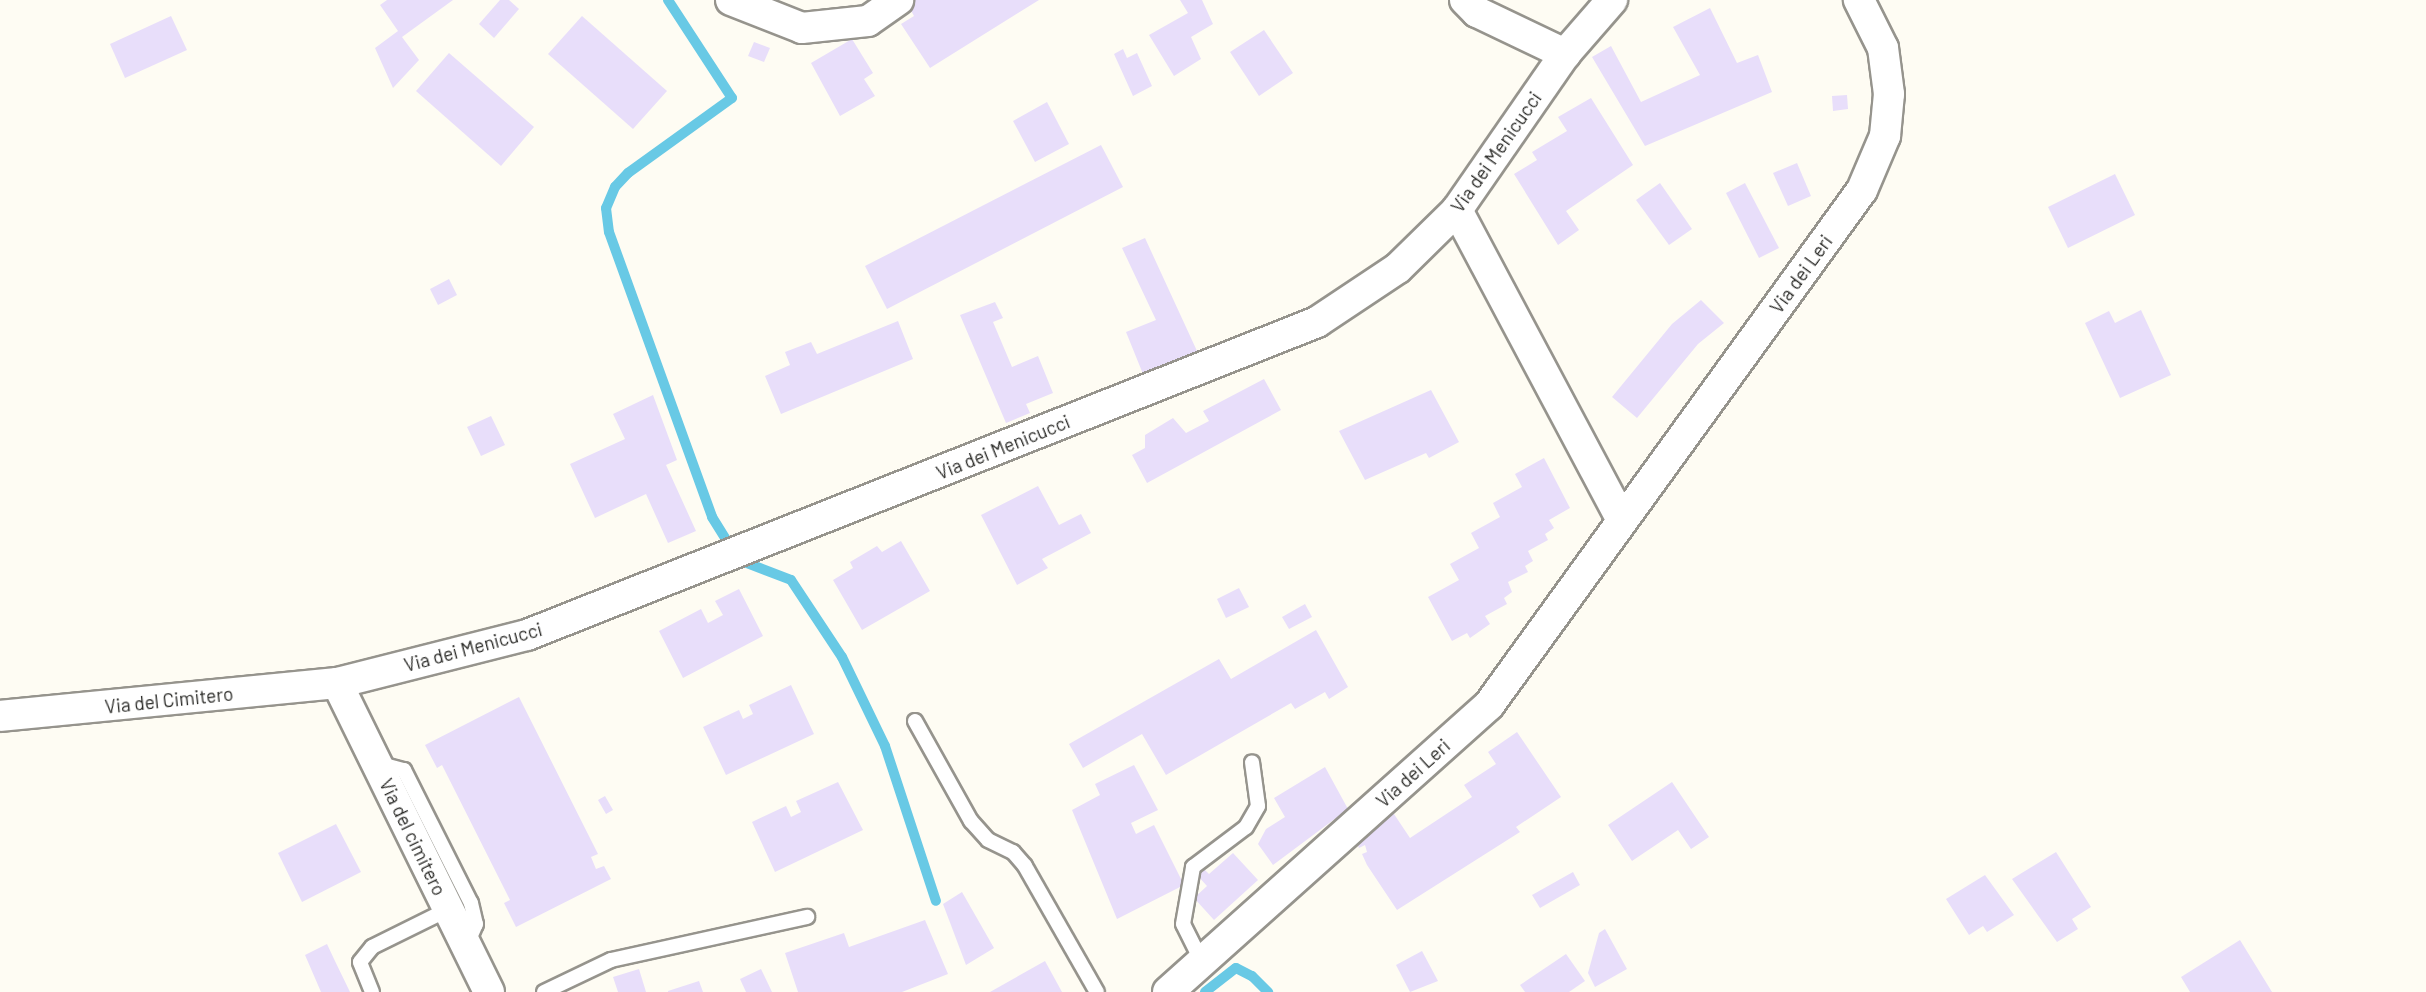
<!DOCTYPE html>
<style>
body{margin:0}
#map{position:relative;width:2426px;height:992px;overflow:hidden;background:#fefcf3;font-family:Barlow,sans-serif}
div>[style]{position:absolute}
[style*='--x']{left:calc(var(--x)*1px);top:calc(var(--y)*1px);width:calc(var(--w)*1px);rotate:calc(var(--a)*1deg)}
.stream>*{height:10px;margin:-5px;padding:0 5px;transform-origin:5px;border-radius:5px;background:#68c9e5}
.building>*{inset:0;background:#e8defa}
.roads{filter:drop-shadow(2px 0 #96948d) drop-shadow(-2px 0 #96948d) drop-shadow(0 2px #96948d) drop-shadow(0 -2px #96948d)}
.service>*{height:14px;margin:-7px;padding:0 7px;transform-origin:7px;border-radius:7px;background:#fff}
.minor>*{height:30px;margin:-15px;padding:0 15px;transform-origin:15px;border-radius:15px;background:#fff}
span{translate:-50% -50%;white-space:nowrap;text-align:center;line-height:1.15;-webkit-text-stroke:5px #fff;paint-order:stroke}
.street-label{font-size:19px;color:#292926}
</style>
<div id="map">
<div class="stream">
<div style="--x:668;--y:0;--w:117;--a:56.9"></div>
<div style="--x:732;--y:98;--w:128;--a:144.2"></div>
<div style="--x:628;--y:173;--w:19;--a:133"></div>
<div style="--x:615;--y:187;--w:23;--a:113"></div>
<div style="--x:606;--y:208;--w:24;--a:83"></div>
<div style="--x:609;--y:232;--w:303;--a:70.1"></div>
<div style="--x:712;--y:517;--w:31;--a:58"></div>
<div style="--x:747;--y:563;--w:47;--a:21.1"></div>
<div style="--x:791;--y:580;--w:92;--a:56.5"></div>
<div style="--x:842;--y:657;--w:99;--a:64.2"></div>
<div style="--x:885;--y:746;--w:163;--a:71.8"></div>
<div style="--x:1205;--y:992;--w:39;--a:-38"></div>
<div style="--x:1236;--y:968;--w:18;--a:27"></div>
<div style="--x:1252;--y:976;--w:23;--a:45"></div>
</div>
<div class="building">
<div style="clip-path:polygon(387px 0,453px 0,402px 37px,419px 60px,393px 88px,375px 48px,398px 31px,380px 5px)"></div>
<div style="clip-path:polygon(500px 0,509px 0,519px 9px,494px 38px,479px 24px)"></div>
<div style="clip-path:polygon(911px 0,1039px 0,930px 68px,901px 24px,914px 16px,907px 3px)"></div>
<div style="clip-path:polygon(1180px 0,1202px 0,1213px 24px,1191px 37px,1201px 59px,1174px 76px,1149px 35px,1188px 13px)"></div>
<div style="clip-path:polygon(1710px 8px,1737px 63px,1758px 55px,1772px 92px,1645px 146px,1592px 57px,1611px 46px,1641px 102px,1700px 75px,1673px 27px)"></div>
<div style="clip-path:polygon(171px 16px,187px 50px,125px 78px,110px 44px)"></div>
<div style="clip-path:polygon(582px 16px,667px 91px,633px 129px,548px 54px)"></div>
<div style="clip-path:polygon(1264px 30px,1293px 73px,1259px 96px,1230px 52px)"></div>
<div style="clip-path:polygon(852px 39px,873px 73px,864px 79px,875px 96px,840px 116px,811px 63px)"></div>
<div style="clip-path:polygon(754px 42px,770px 48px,764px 62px,748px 56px)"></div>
<div style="clip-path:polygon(1123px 49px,1127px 58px,1137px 53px,1152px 86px,1133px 96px,1114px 54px)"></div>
<div style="clip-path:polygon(449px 53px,534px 127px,501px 166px,416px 91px)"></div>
<div style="clip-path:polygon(1847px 95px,1848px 109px,1833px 111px,1832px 96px)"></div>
<div style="clip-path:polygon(1591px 98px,1633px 165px,1566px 211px,1579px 230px,1558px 245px,1514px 174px,1537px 160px,1532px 152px,1567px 131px,1558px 117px)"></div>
<div style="clip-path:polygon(1047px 102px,1069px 144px,1035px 162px,1013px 121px)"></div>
<div style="clip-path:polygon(1101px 145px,1123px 187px,887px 309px,865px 266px)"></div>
<div style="clip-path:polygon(1797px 163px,1811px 196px,1788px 206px,1773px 173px)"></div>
<div style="clip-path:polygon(2115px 174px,2135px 215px,2068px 248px,2048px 207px)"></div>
<div style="clip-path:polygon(1660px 183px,1692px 229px,1669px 245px,1636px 200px)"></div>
<div style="clip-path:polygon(1745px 183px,1779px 248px,1759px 258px,1726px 193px)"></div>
<div style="clip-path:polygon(1145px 238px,1197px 351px,1143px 374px,1126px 332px,1156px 320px,1122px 248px)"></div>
<div style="clip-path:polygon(449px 279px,457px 295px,438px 305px,430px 289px)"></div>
<div style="clip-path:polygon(1701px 300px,1724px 323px,1698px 344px,1637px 418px,1612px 397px,1672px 324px)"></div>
<div style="clip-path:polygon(995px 302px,1003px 318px,993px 322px,1012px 367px,1038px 356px,1053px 393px,1026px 404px,1030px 413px,1006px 423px,960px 315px)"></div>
<div style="clip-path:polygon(2141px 310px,2171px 375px,2120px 398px,2085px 323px,2109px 311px,2115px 323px)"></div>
<div style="clip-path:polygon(898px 321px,913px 359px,781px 414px,765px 376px,790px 365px,785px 352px,811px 342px,817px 354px)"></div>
<div style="clip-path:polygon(1264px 379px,1281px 410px,1147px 483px,1132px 455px,1145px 448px,1145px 435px,1173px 418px,1186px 433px,1209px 421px,1203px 411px)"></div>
<div style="clip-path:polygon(1431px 390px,1459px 442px,1429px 458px,1426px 453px,1365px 480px,1339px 431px)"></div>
<div style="clip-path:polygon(653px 395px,677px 460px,666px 465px,696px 531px,668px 543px,646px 494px,595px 518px,570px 464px,625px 439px,613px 414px)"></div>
<div style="clip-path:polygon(491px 416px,505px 445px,481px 456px,467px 427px)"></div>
<div style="clip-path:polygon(1544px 458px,1570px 508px,1549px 520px,1554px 528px,1545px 534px,1548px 540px,1528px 551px,1533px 561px,1525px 566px,1528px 572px,1508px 582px,1512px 592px,1504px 598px,1507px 604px,1485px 616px,1490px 624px,1470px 638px,1467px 633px,1452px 641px,1428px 597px,1459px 580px,1450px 564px,1479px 548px,1471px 533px,1500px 517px,1493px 503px,1522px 487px,1515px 474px)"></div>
<div style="clip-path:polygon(1038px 486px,1059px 525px,1081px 514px,1091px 533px,1042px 559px,1048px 568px,1017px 585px,981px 515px)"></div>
<div style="clip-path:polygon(901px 541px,930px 591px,862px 630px,833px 580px,853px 568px,850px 562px,877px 546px,882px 552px)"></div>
<div style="clip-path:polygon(1239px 588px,1249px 607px,1226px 618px,1217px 599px)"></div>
<div style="clip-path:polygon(739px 589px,763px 636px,683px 678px,659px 631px,701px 609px,708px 623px,723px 615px,715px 601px)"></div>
<div style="clip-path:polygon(1305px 604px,1312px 617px,1289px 629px,1282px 617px)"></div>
<div style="clip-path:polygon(1316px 630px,1348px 687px,1329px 699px,1325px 692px,1295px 709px,1291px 703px,1166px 775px,1142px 734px,1083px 768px,1069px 744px,1219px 659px,1231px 679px)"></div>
<div style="clip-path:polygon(791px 685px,814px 734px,726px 775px,703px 727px,739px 710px,743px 719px,753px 714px,749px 705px)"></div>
<div style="clip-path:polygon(519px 697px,598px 854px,591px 857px,596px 869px,604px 866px,611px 879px,516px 927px,504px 903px,510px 900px,442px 765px,437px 768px,425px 745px)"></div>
<div style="clip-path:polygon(1517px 732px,1561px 797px,1516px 827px,1520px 832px,1397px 910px,1367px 865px,1362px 854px,1367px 852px,1365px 845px,1359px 848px,1354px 837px,1392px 811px,1410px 838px,1472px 797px,1464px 785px,1496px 764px,1488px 752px)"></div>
<div style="clip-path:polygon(1134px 765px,1158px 810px,1131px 823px,1136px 834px,1154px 825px,1184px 885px,1117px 919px,1072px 810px,1100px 795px,1095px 784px)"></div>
<div style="clip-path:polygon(1325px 767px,1348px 809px,1273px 865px,1258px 844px,1266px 829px,1285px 817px,1274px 798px)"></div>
<div style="clip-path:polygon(838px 782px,863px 830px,775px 872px,752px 822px,786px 806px,791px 817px,801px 812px,796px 801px)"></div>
<div style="clip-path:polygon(1672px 782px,1709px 837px,1691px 849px,1678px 830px,1632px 861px,1608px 825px)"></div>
<div style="clip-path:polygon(605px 796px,613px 810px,606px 814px,598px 800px)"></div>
<div style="clip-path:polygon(336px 824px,361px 872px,302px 902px,278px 853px)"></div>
<div style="clip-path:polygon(2056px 852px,2091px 907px,2072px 919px,2078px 929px,2057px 942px,2012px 879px)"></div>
<div style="clip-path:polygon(1233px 853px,1258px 880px,1214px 920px,1194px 898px,1207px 886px,1197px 875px,1204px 869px,1209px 874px)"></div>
<div style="clip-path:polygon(1573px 872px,1580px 885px,1540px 908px,1532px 895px)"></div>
<div style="clip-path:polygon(1985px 875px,2014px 915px,1987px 932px,1983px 926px,1969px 935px,1946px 899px)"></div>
<div style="clip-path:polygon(962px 892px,994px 948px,966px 965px,943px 904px)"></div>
<div style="clip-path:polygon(925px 920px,948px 974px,902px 992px,798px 992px,785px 953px,844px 933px,849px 947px)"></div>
<div style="clip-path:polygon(1605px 929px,1627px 969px,1595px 987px,1588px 973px,1599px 933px)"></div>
<div style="clip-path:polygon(2240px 940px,2272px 992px,2190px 992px,2181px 977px)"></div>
<div style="clip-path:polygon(327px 944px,334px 959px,350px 992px,321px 992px,305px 955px)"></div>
<div style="clip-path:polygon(1422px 951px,1438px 981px,1410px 992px,1396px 965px)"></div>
<div style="clip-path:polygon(1566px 954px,1585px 981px,1569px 992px,1525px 992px,1520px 985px)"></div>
<div style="clip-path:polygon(1045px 961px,1062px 992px,990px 992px)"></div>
<div style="clip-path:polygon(639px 969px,646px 992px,618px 992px,613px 977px)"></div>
<div style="clip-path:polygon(761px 969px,772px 992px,746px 992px,740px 979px)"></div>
<div style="clip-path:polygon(699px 981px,703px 992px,668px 992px,668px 991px)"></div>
</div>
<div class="roads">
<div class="service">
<div style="--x:915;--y:721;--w:115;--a:60.8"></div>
<div style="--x:971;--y:821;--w:25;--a:48"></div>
<div style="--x:988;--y:840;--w:28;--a:26"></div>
<div style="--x:1013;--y:852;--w:18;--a:49"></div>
<div style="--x:1025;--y:866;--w:145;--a:60.3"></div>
<div style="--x:377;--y:763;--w:28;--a:15"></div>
<div style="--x:404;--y:770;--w:149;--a:63.3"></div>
<div style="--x:471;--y:903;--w:22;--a:77"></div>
<div style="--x:476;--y:924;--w:22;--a:114"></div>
<div style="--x:1202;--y:962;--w:42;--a:-116.6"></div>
<div style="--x:1183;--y:924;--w:58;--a:-80"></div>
<div style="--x:1193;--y:867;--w:66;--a:-37"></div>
<div style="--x:1246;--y:827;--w:24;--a:-60"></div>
<div style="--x:1258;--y:806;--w:44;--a:-97.8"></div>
<div style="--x:372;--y:992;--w:32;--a:-112"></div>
<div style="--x:360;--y:962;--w:19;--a:-51"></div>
<div style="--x:372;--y:947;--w:86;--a:-26.3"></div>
<div style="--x:544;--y:992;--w:74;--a:-25.5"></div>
<div style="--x:611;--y:960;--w:201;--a:-12.4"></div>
</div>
<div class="minor">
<div style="--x:731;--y:0;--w:76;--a:21.5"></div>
<div style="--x:802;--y:28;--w:66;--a:-6.1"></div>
<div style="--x:868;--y:21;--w:37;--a:-35"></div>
<div style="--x:1465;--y:0;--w:17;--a:45"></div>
<div style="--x:1477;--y:12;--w:98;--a:25.5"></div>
<div style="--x:1457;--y:210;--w:350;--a:62"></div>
<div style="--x:337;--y:683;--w:344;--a:63.8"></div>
<div style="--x:0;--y:716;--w:339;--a:-5.6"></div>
<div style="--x:337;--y:683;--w:196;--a:-14.2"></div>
<div style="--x:527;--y:635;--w:850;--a:-21.61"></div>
<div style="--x:1317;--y:322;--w:97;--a:-33.7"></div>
<div style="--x:1398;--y:268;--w:83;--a:-44.5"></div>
<div style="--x:1457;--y:210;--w:190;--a:-55.3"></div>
<div style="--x:1565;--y:54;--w:72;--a:-49"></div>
<div style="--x:1168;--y:992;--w:431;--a:-41.8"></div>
<div style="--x:1489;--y:705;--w:636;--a:-54.09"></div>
<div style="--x:1862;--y:190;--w:59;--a:-66.9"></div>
<div style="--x:1885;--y:136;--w:42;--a:-84.6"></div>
<div style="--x:1889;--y:94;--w:46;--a:-97.4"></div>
<div style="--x:1883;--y:48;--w:54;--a:-116.6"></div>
</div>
</div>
<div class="street-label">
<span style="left:1496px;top:152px;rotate:-55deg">Via dei Menicucci</span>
<span style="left:1801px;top:274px;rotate:-54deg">Via dei Leri</span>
<span style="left:1003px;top:447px;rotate:-22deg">Via dei Menicucci</span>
<span style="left:473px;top:647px;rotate:-15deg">Via dei Menicucci</span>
<span style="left:169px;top:700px;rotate:-6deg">Via del Cimitero</span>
<span style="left:1413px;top:773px;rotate:-42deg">Via dei Leri</span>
<span style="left:413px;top:837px;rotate:64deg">Via del cimitero</span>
</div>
</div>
